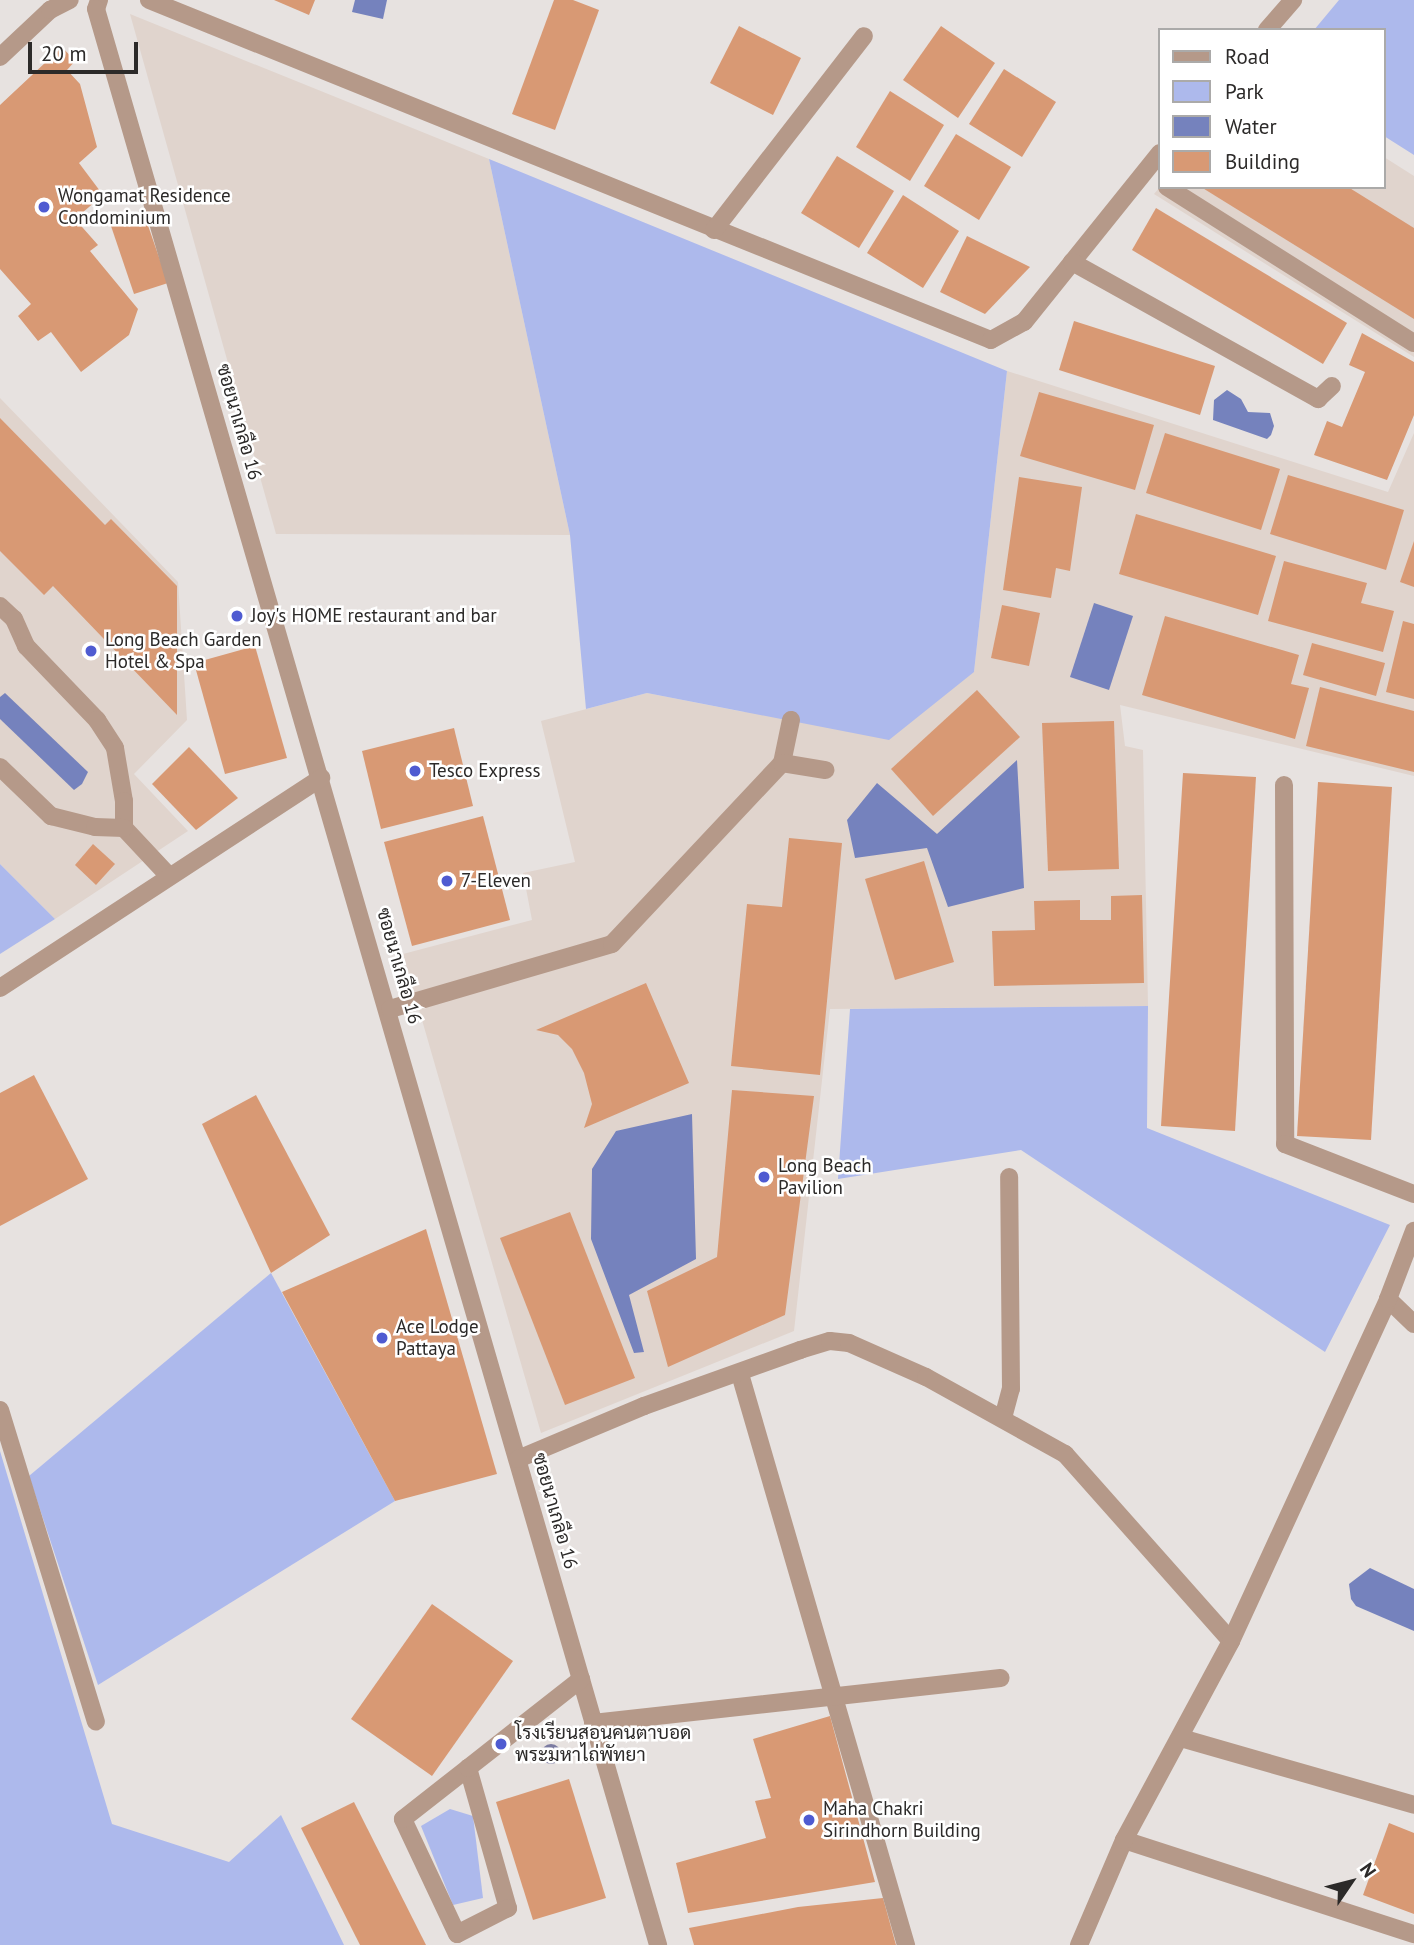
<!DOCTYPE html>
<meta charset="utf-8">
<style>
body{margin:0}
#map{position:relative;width:1414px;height:1945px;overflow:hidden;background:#e7e2e0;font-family:"PT Sans",Sarabun,sans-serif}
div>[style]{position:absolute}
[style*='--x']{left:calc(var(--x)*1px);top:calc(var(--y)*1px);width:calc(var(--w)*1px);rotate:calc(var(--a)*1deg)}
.built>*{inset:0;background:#e0d4cd}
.green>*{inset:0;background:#adb9ec}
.water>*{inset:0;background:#7582bd}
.building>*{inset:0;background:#d89974}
.minor>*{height:18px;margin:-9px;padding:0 9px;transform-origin:9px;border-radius:9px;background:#b59989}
.trees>*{width:20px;height:20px;margin:-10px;border-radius:50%;background:#7b7ba1}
.dots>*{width:19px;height:19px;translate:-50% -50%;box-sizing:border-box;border:4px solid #fff;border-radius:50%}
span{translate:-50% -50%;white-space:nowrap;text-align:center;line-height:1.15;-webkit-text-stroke:5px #fff;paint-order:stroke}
.poi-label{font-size:19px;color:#2c2a29}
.left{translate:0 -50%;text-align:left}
.street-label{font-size:19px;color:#2c2a29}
.legend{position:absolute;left:1158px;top:28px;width:228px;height:161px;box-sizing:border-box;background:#fff;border:2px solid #abaaa9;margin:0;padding:9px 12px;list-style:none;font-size:21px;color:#2c2a29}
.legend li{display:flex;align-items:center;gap:14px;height:35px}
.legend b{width:35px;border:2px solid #abaaa9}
.north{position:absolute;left:1316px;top:1847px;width:70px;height:70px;-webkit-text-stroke:5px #fff;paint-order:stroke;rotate:55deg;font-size:19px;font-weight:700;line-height:28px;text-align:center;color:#2c2a29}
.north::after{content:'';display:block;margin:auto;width:24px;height:32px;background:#2c2a29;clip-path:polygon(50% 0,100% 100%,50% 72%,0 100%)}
.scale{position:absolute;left:28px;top:42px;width:110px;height:32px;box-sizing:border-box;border:4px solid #2c2a29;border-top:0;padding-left:9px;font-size:21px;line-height:24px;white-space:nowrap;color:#2c2a29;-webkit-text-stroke:5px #fff;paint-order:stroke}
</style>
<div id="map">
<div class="built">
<div style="clip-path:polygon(130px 14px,489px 159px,570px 535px,276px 534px)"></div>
<div style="clip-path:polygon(1384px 157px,1414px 176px,1414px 357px,1154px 194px,1160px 187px,1384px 187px)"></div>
<div style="clip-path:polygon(1007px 371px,1388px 492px,1414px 433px,1414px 776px,1120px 705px,1125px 746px,1143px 750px,1148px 1006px,830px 1009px,794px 1331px,541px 1433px,403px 954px,532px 920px,523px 873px,575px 862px,541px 721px,647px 693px,744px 712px,974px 672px)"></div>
<div style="clip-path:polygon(0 398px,178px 582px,187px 720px,134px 774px,188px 831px,55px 919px,0 864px)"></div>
</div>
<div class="green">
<div style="clip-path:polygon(1339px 0,1414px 0,1414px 155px,1384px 136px,1384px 30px,1314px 30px)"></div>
<div style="clip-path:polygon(489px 159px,1007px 371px,974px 672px,889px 740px,647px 693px,586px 709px,570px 535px)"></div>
<div style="clip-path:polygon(0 864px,55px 919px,0 954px)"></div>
<div style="clip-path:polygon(1148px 1006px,1147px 1128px,1390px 1225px,1325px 1352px,1021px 1150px,838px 1179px,850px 1009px)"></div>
<div style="clip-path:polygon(271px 1273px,395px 1501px,98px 1685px,29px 1476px)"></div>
<div style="clip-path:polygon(0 1451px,112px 1824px,229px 1862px,281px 1815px,344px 1945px,0 1945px)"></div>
<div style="clip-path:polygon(450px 1809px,473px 1816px,483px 1898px,453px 1905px,421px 1826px)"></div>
</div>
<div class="water">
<div style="clip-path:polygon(355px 0,387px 0,383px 19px,352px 12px)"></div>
<div style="clip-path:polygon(1227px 390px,1241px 399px,1248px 412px,1270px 413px,1274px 426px,1271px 435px,1267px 439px,1213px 420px,1214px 400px)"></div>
<div style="clip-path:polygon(1094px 603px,1133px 616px,1109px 690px,1070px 677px)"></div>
<div style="clip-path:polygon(5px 693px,88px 772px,82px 784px,74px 790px,0 719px,0 697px)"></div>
<div style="clip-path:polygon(1017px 760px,1024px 888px,948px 907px,927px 848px,855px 858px,847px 820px,877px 783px,937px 834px)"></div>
<div style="clip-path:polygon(692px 1114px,696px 1259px,629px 1295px,644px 1352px,634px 1353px,591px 1239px,592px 1169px,616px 1131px)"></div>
<div style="clip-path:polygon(1370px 1568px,1414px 1589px,1414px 1631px,1356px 1606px,1351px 1599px,1349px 1584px)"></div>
</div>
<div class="building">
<div style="clip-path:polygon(274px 0,315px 0,309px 15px)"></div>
<div style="clip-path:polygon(554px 0,573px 0,599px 10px,555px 130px,512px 114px)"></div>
<div style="clip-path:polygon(739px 26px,801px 58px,773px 115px,710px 83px)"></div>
<div style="clip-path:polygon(941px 26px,995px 63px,958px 118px,903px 80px)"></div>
<div style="clip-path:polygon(62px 47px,75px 61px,67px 70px,80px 84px,97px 147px,79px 163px,103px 195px,75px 219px,98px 245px,90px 251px,138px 309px,129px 335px,81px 372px,51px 332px,38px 341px,18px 316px,31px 304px,0 269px,0 105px)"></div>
<div style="clip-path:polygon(1004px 69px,1056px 102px,1022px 157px,969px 124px)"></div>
<div style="clip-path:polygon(890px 91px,944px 125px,910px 181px,856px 147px)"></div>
<div style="clip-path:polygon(956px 134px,1011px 167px,979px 220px,924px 186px)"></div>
<div style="clip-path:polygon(837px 156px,894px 191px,859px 248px,801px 213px)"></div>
<div style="clip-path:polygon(1201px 187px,1348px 187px,1414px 228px,1414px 319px)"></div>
<div style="clip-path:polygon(903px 195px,959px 231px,923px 288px,867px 253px)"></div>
<div style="clip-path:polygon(1156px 208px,1347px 323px,1323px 364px,1132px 250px)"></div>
<div style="clip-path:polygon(144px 214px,168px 283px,134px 294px,111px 226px)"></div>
<div style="clip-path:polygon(967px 236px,1030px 267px,985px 314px,940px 292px)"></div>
<div style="clip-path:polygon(1074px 321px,1215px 366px,1200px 415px,1059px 370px)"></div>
<div style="clip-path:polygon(1362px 333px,1414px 362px,1414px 415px,1387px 480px,1314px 455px,1327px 421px,1342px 427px,1365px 372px,1349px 365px)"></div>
<div style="clip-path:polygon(1039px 392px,1154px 425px,1135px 490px,1020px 456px)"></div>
<div style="clip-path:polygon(0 418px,105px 525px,111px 519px,177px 586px,177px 715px,53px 586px,44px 595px,0 551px)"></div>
<div style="clip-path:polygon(1165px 433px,1280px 469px,1261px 530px,1146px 493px)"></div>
<div style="clip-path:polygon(1288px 475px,1404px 510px,1386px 570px,1270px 534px)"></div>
<div style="clip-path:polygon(1019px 477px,1082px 487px,1070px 571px,1056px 568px,1051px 598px,1003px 590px)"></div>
<div style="clip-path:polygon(1136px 514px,1276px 556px,1258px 615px,1119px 574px)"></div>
<div style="clip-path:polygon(1414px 541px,1414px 587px,1400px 582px)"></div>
<div style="clip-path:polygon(1284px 561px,1367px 583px,1361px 603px,1394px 611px,1383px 652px,1268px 621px)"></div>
<div style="clip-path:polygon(1002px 605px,1040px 613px,1029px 666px,991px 658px)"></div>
<div style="clip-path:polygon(1165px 616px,1299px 655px,1291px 684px,1309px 688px,1295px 739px,1142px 695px)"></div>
<div style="clip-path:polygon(1403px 621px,1414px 624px,1414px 699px,1386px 692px)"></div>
<div style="clip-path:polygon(1312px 643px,1385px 663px,1376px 696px,1303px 675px)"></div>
<div style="clip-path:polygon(255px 646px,287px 758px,225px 774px,194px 663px)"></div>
<div style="clip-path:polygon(1320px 687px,1414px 711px,1414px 772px,1306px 746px)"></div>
<div style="clip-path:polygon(977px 690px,1020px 737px,933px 816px,891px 769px)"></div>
<div style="clip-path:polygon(1114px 721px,1119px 869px,1048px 871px,1042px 723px)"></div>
<div style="clip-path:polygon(454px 728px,473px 806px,381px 829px,362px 751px)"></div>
<div style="clip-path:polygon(189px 747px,238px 798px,196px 830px,152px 784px)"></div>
<div style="clip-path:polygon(1183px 773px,1256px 777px,1235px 1131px,1161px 1126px)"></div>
<div style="clip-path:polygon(1318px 782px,1392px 787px,1371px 1140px,1297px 1136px)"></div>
<div style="clip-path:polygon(483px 816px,510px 920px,412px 946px,384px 842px)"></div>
<div style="clip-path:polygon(789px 838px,842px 843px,820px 1075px,731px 1066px,747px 904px,782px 907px)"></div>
<div style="clip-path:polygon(93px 844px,115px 864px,96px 885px,75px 865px)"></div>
<div style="clip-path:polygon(924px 861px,954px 962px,895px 980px,865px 879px)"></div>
<div style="clip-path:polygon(1142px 895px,1144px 983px,994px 986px,992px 931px,1035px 930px,1034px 901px,1080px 900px,1080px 920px,1111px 920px,1111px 896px)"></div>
<div style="clip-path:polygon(646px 983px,689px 1083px,584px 1128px,592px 1104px,584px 1073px,572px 1049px,558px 1035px,536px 1030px)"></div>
<div style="clip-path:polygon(34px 1075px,88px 1179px,0 1226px,0 1093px)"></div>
<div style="clip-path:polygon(732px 1090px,814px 1096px,785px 1315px,668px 1367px,647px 1291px,717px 1257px)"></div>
<div style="clip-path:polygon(256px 1095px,330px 1235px,271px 1273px,202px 1124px)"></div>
<div style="clip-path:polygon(570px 1212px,635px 1378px,565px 1405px,500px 1238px)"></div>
<div style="clip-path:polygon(426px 1229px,497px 1474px,395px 1501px,282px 1292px)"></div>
<div style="clip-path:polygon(432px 1604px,513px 1661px,432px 1776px,351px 1719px)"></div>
<div style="clip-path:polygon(830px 1716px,875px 1882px,688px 1913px,676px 1863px,766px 1838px,755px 1801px,771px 1798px,753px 1739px)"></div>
<div style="clip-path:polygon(569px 1779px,606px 1898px,533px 1920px,496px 1802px)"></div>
<div style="clip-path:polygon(354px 1802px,426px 1945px,360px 1945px,301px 1828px)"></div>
<div style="clip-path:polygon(1389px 1823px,1414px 1833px,1414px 1914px,1363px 1895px)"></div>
<div style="clip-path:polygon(883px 1898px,896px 1945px,694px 1945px,689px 1928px,798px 1907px)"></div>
</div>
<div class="minor">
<div style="--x:99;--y:0;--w:9;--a:108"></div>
<div style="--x:96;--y:9;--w:2016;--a:73.81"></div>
<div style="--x:149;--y:0;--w:908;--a:21.99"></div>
<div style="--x:991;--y:340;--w:38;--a:-29"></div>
<div style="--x:1024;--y:322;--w:217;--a:-51.2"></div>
<div style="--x:1267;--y:30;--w:40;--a:-49"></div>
<div style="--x:0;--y:57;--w:69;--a:-43.2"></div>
<div style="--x:50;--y:10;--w:22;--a:-27"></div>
<div style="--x:1167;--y:187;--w:292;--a:32.3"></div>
<div style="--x:714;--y:230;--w:245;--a:-52.3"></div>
<div style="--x:1072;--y:262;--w:282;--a:29.1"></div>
<div style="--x:1318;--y:399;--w:19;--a:-43"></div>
<div style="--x:0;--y:606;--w:19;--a:43"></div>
<div style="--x:14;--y:619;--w:30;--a:66"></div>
<div style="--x:26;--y:646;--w:103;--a:46.2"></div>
<div style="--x:97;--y:720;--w:33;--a:57"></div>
<div style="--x:115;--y:748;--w:54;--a:80.4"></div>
<div style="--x:124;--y:801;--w:27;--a:90"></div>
<div style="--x:124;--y:828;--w:64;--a:46.9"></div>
<div style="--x:782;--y:763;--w:44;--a:-78.2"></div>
<div style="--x:0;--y:767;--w:71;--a:43.9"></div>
<div style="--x:51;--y:816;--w:45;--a:14"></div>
<div style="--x:95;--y:827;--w:29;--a:2"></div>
<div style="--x:1284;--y:785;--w:359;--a:89.8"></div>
<div style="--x:1285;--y:1144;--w:138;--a:21.2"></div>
<div style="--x:0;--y:988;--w:384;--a:-33.2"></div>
<div style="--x:390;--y:1009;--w:231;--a:-16.3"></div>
<div style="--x:612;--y:944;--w:248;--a:-46.8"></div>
<div style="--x:782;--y:763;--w:44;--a:9.2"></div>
<div style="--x:1388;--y:1299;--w:36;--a:44"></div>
<div style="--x:740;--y:1374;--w:595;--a:73.79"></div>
<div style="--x:0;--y:1410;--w:326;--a:72.9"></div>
<div style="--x:1003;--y:1418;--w:30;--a:-75"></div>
<div style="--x:1011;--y:1389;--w:212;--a:-90.5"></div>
<div style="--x:518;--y:1459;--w:137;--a:-22.8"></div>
<div style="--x:644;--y:1406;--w:166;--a:-19.7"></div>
<div style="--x:800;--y:1350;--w:31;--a:-17"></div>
<div style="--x:830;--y:1341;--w:19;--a:6"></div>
<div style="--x:849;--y:1343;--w:84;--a:23.8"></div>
<div style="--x:926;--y:1377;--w:159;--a:29"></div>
<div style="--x:1065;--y:1454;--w:250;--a:48.4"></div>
<div style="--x:593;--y:1723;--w:410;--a:-6.3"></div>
<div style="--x:1181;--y:1738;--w:242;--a:16"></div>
<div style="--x:468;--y:1768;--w:146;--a:74.1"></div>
<div style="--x:508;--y:1908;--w:57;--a:153"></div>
<div style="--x:457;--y:1934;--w:127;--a:-115.2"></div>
<div style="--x:403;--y:1819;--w:83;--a:-38.1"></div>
<div style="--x:468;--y:1768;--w:144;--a:-38.2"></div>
<div style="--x:1124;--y:1840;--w:305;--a:18"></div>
<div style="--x:1079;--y:1945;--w:114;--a:-66.8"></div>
<div style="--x:1124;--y:1840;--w:226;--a:-61.7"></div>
<div style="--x:1231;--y:1641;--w:376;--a:-65.3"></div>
<div style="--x:1388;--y:1299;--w:73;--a:-69.1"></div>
</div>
<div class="trees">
<div style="left:551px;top:1754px"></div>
</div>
<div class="dots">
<div style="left:44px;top:207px;background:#4f5bd1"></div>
<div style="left:237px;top:616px;background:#4f5bd1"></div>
<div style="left:91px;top:651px;background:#4f5bd1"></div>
<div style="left:415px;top:771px;background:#4f5bd1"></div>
<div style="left:447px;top:881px;background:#4f5bd1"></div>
<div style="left:764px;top:1177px;background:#4f5bd1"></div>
<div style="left:382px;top:1338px;background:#4f5bd1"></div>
<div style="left:501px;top:1744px;background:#4f5bd1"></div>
<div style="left:809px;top:1820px;background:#4f5bd1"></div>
</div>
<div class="poi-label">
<span class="left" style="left:58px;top:207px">Wongamat Residence<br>Condominium</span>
<span class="left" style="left:251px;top:616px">Joy's HOME restaurant and bar</span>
<span class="left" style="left:105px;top:651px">Long Beach Garden<br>Hotel &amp; Spa</span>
<span class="left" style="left:429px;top:771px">Tesco Express</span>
<span class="left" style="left:461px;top:881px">7-Eleven</span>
<span class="left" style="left:778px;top:1177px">Long Beach<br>Pavilion</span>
<span class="left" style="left:396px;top:1338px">Ace Lodge<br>Pattaya</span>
<span class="left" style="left:515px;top:1744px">โรงเรียนสอนคนตาบอด<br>พระมหาไถ่พัทยา</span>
<span class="left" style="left:823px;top:1820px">Maha Chakri<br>Sirindhorn Building</span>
</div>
<div class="street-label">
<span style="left:239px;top:422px;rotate:74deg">ซอยนาเกลือ 16</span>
<span style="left:399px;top:966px;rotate:74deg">ซอยนาเกลือ 16</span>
<span style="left:555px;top:1511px;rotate:74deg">ซอยนาเกลือ 16</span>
</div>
<ul class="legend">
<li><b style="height:9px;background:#b59989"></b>Road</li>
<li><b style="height:19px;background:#adb9ec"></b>Park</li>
<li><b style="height:19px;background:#7582bd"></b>Water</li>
<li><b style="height:19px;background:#d89974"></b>Building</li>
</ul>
<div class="north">N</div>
<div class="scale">20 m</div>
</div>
